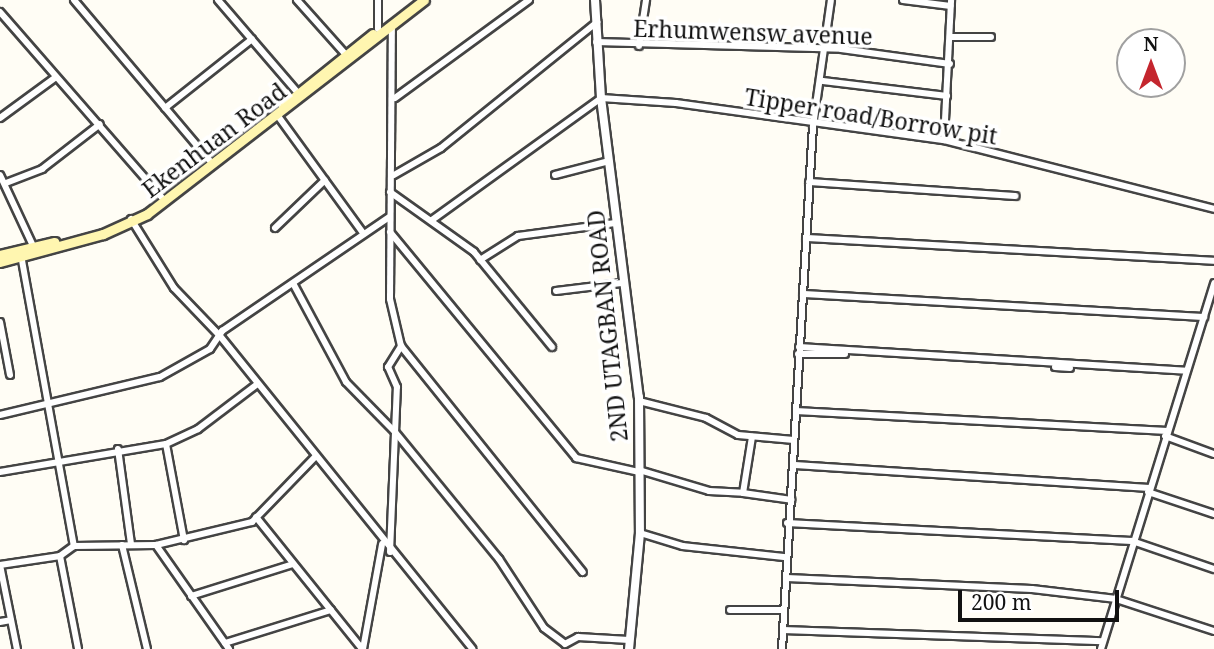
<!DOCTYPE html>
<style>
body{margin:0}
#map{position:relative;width:1214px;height:649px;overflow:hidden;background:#fffdf5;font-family:"Noto Serif",serif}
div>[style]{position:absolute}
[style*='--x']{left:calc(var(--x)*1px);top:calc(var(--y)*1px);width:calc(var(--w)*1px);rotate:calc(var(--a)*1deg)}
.roads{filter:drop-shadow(2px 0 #444) drop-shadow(-2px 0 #444) drop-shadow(0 2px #444) drop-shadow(0 -2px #444)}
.minor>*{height:6px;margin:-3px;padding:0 3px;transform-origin:3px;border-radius:3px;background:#fff}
.tertiary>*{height:8px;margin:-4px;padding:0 4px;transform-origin:4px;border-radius:4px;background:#fff}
.secondary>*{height:9px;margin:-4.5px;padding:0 4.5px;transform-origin:4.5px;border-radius:4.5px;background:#fff6b0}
span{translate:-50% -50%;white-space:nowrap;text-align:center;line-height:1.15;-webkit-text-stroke:7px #fff;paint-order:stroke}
.street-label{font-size:23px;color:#111}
.north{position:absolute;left:1116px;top:28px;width:70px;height:70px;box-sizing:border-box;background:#fff;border:2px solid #a0a0a0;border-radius:50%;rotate:0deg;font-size:19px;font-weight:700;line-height:28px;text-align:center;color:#111}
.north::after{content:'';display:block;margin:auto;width:24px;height:32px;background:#c4262e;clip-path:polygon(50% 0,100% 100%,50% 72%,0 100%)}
.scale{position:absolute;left:958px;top:590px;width:161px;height:32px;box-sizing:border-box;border:4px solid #111;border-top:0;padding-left:9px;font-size:21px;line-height:24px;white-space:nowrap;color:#111;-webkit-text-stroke:5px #fff;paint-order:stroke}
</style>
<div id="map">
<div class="roads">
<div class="minor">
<div style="--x:74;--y:0;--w:212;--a:49.8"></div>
<div style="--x:218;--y:0;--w:123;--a:49.3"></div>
<div style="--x:297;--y:0;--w:75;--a:48.2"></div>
<div style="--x:378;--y:0;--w:29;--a:90"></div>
<div style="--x:903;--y:0;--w:48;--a:7.1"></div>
<div style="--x:0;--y:12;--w:247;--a:48.9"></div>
<div style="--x:951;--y:37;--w:40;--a:0"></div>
<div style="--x:596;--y:42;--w:245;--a:1.6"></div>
<div style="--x:841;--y:49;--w:110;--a:7.8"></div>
<div style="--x:639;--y:46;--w:47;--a:-81.3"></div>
<div style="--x:823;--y:81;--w:125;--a:6.9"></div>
<div style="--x:395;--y:98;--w:166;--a:-36.2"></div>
<div style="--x:165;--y:108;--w:111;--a:-38.4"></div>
<div style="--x:278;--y:116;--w:145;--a:54"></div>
<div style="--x:0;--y:118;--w:69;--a:-36.2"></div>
<div style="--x:944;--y:140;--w:140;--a:-87.1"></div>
<div style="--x:0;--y:175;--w:81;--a:65"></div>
<div style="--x:394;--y:175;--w:54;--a:-29.9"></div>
<div style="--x:441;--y:148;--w:201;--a:-38.9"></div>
<div style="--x:555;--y:175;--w:56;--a:-14.5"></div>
<div style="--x:809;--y:182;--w:207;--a:3.9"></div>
<div style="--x:6;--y:183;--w:39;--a:-21"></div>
<div style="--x:42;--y:169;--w:73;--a:-37.8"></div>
<div style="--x:390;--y:192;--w:103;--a:35.5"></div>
<div style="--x:474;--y:252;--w:123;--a:50.6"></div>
<div style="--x:131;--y:219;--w:81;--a:58.1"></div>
<div style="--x:174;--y:288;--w:66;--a:46.2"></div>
<div style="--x:220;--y:336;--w:402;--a:51.1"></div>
<div style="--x:432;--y:220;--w:208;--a:-35.8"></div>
<div style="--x:601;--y:98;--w:75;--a:3.8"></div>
<div style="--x:676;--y:103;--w:271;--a:7.9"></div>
<div style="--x:944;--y:140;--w:279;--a:14.3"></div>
<div style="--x:275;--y:228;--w:69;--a:-43.8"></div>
<div style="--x:390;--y:232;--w:293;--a:50.5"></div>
<div style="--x:576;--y:458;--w:65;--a:12.5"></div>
<div style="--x:806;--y:238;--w:409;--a:3.2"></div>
<div style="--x:21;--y:255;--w:296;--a:79.7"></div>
<div style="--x:480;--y:260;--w:45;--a:-32.3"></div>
<div style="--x:518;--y:236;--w:98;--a:-7.6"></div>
<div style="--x:294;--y:285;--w:110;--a:61.8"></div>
<div style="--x:346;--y:382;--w:70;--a:45.6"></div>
<div style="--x:395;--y:432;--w:164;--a:50.7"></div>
<div style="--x:499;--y:559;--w:82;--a:56.9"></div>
<div style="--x:544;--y:628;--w:26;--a:37"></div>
<div style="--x:565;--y:644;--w:15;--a:-28"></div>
<div style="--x:578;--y:637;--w:51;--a:3.4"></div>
<div style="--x:556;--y:291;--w:66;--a:-6.9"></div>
<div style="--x:803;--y:294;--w:402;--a:3.3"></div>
<div style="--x:0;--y:322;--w:54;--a:79.3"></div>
<div style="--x:401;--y:346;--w:290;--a:51.2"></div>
<div style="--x:799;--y:347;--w:388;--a:3.5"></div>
<div style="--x:798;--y:354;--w:47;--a:0"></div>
<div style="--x:1055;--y:367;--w:15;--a:4"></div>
<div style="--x:639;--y:401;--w:69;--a:14.2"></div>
<div style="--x:706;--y:418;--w:36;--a:28"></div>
<div style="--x:738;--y:435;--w:56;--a:5.1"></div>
<div style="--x:796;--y:411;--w:372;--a:3.1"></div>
<div style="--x:0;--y:415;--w:164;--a:-13.4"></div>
<div style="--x:160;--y:377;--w:57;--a:-29.2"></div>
<div style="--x:210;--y:349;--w:22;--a:-56"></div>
<div style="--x:222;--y:331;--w:202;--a:-34.3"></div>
<div style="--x:1165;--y:436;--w:52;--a:20.2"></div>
<div style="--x:166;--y:444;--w:98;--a:79.4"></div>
<div style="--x:118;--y:449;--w:96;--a:82.2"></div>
<div style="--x:795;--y:465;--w:355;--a:3.7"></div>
<div style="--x:639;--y:470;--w:73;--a:16.7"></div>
<div style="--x:709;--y:491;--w:34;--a:3"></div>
<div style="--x:743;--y:493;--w:57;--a:-80.9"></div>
<div style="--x:0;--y:472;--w:168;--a:-9.6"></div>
<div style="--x:166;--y:444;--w:35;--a:-25"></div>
<div style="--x:198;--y:429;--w:73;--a:-37.2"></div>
<div style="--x:1148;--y:492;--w:70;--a:18.4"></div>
<div style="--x:743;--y:493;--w:49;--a:8.1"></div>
<div style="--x:256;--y:517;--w:169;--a:51.2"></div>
<div style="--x:787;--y:523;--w:345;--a:3"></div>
<div style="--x:1132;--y:541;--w:87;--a:18.9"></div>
<div style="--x:640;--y:533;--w:45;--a:16.8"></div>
<div style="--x:683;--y:546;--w:103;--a:6.2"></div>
<div style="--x:122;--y:545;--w:107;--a:76.5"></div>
<div style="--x:156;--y:545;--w:127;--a:54.9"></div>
<div style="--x:390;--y:552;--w:165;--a:-87.6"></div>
<div style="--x:397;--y:387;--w:22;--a:-114"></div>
<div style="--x:388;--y:367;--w:25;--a:-58"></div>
<div style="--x:401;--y:346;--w:48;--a:-103.2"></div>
<div style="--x:390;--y:299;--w:274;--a:-89.6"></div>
<div style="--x:60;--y:556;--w:95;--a:79"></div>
<div style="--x:0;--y:565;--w:61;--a:-8.5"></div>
<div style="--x:60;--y:556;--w:17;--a:-36"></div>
<div style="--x:74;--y:546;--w:82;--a:-0.7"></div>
<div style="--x:156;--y:545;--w:99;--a:-13.5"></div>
<div style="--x:252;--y:522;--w:92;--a:-45.9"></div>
<div style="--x:0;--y:565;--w:86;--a:78.6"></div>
<div style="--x:787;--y:578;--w:245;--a:2.6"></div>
<div style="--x:1032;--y:589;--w:85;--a:6.8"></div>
<div style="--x:1116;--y:599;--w:103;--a:18.1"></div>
<div style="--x:191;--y:596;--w:107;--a:-17.4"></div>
<div style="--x:730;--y:610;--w:54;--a:0"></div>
<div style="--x:0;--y:622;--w:11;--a:-10"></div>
<div style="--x:783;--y:630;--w:320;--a:2"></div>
<div style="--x:225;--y:643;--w:111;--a:-17.3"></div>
<div style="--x:363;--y:649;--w:107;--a:-79.7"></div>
<div style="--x:782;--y:649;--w:524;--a:-86.61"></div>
<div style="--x:813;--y:126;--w:127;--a:-81.9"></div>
<div style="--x:1101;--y:649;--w:383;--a:-72.8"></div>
</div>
<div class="tertiary">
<div style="--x:595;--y:0;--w:98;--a:86.5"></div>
<div style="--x:601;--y:98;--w:301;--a:82.8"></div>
<div style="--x:639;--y:397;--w:136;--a:89.6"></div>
<div style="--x:640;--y:533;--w:117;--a:95.4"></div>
</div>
<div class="secondary">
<div style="--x:283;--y:106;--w:115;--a:-38.7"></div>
<div style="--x:0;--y:255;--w:56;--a:-13.5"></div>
<div style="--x:0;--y:262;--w:107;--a:-15.2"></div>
<div style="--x:103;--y:234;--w:48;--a:-24.4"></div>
<div style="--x:147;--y:214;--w:350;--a:-37.7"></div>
</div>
</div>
<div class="street-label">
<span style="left:753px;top:32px;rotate:2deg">Erhumwensw avenue</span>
<span style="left:871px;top:116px;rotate:9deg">Tipper road/Borrow pit</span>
<span style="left:214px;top:140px;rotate:-37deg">Ekenhuan Road</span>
<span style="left:607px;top:326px;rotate:-96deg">2ND UTAGBAN ROAD</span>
</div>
<div class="north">N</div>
<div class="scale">200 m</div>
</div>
